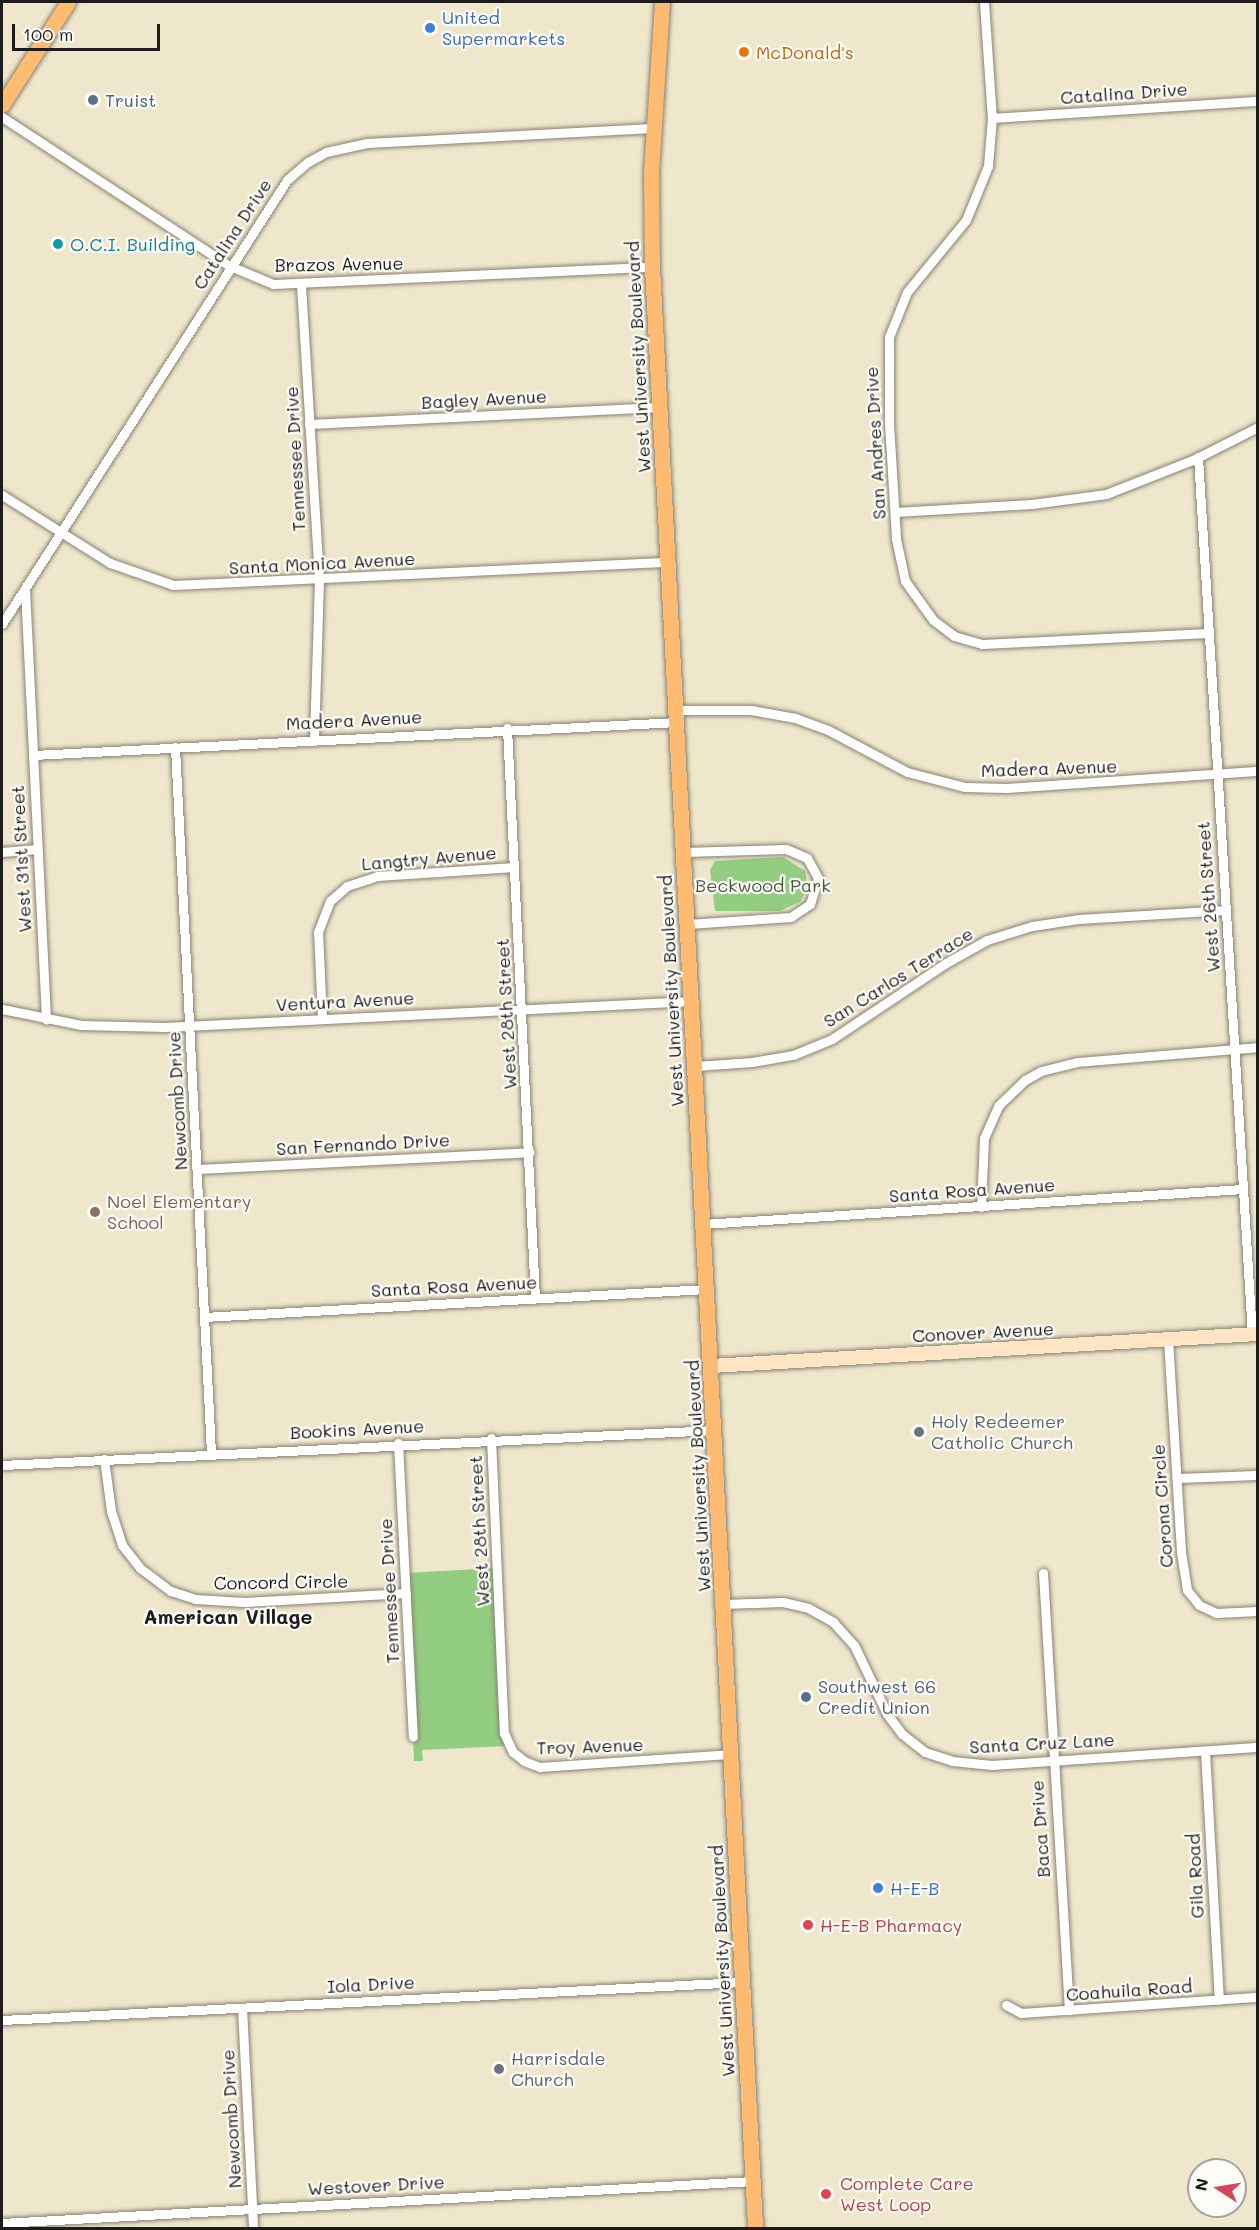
<!DOCTYPE html>
<style>
body{margin:0}
#map{position:relative;width:1259px;height:2230px;overflow:hidden;background:#efe7cc;font-family:Mali,sans-serif}
div>[style]{position:absolute}
.green>*{inset:0;background:#93cd81}
.roads{filter:drop-shadow(0 0 2px #868274) drop-shadow(0 0 2px #868274)}
.street>*{height:9px;margin:-4.5px;padding:0 4.5px;transform-origin:4.5px;border-radius:4.5px;background:#fff}
.secondary>*{height:14px;margin:-7px;padding:0 7px;transform-origin:7px;border-radius:7px;background:#ffe4c6}
.primary>*{height:15px;margin:-7.5px;padding:0 7.5px;transform-origin:7.5px;border-radius:7.5px;background:#ffbb71}
.dots>*{width:16px;height:16px;translate:-50% -50%;box-sizing:border-box;border:3px solid #fdfcf7;border-radius:50%}
span{translate:-50% -50%;white-space:nowrap;text-align:center;line-height:1.15;-webkit-text-stroke:4.5px #fdfcf7;paint-order:stroke}
.shop-label{font-size:18px;color:#366cbe}
.left{translate:0 -50%;text-align:left}
.food-label{font-size:18px;color:#c56008}
.street-label{font-size:18px;color:#1c1c1c}
.service-label{font-size:18px;color:#4e5e75}
.culture-label{font-size:18px;color:#0d838f}
.park-label{font-size:18px;color:#465a3f}
.education-label{font-size:18px;color:#785e54}
.worship-label{font-size:18px;color:#5b616d}
.health-label{font-size:18px;color:#be3a42}
.neighbourhood-label{font-size:20px;color:#1c1c1c;font-weight:700}
.frame{position:absolute;inset:0;border:3px solid #1c1c1c;pointer-events:none}
.north{position:absolute;left:1187px;top:2158px;width:60px;height:60px;box-sizing:border-box;background:#fdfcf7;border:2px solid #a3a29f;border-radius:50%;rotate:282deg;font-size:16px;font-weight:700;line-height:24px;text-align:center;color:#1c1c1c}
.north::after{content:'';display:block;margin:auto;width:21px;height:27px;background:#d1495b;clip-path:polygon(50% 0,100% 100%,50% 72%,0 100%)}
.scale{position:absolute;left:12px;top:24px;width:148px;height:27px;box-sizing:border-box;border:3px solid #1c1c1c;border-top:0;padding-left:8px;font-size:18px;line-height:21px;white-space:nowrap;color:#1c1c1c;-webkit-text-stroke:4px #fdfcf7;paint-order:stroke}
</style>
<div id="map">
<div class="green">
<div style="clip-path:polygon(783px 857px,805px 871px,808px 888px,800px 902px,779px 911px,715px 911px,710px 870px,715px 861px)"></div>
<div style="clip-path:polygon(497px 1568px,507px 1746px,422px 1750px,423px 1761px,414px 1761px,405px 1573px)"></div>
</div>
<div class="roads">
<div class="street">
<div style="left:984px;top:2px;width:116px;rotate:86.1deg"></div>
<div style="left:992px;top:118px;width:48px;rotate:94.8deg"></div>
<div style="left:988px;top:166px;width:58px;rotate:112.2deg"></div>
<div style="left:966px;top:220px;width:93px;rotate:129.3deg"></div>
<div style="left:907px;top:292px;width:48px;rotate:111.8deg"></div>
<div style="left:889px;top:337px;width:86px;rotate:90deg"></div>
<div style="left:889px;top:423px;width:116px;rotate:86.5deg"></div>
<div style="left:896px;top:539px;width:43px;rotate:77.9deg"></div>
<div style="left:905px;top:581px;width:48px;rotate:54.3deg"></div>
<div style="left:933px;top:620px;width:26px;rotate:37deg"></div>
<div style="left:954px;top:636px;width:29px;rotate:16deg"></div>
<div style="left:982px;top:644px;width:227px;rotate:-2.8deg"></div>
<div style="left:2px;top:117px;width:272px;rotate:33.2deg"></div>
<div style="left:230px;top:266px;width:47px;rotate:22.7deg"></div>
<div style="left:273px;top:284px;width:379px;rotate:-2.6deg"></div>
<div style="left:992px;top:118px;width:267px;rotate:-3.7deg"></div>
<div style="left:301px;top:285px;width:296px;rotate:86.5deg"></div>
<div style="left:319px;top:580px;width:159px;rotate:91.8deg"></div>
<div style="left:309px;top:424px;width:351px;rotate:-2.8deg"></div>
<div style="left:1198px;top:457px;width:880px;rotate:86.48deg"></div>
<div style="left:2px;top:495px;width:128px;rotate:32.2deg"></div>
<div style="left:110px;top:563px;width:67px;rotate:19.2deg"></div>
<div style="left:173px;top:585px;width:496px;rotate:-2.7deg"></div>
<div style="left:895px;top:512px;width:137px;rotate:-3.3deg"></div>
<div style="left:1032px;top:504px;width:75px;rotate:-7.7deg"></div>
<div style="left:1106px;top:494px;width:96px;rotate:-21.5deg"></div>
<div style="left:1195px;top:459px;width:71px;rotate:-26.9deg"></div>
<div style="left:25px;top:589px;width:431px;rotate:87.2deg"></div>
<div style="left:2px;top:624px;width:528px;rotate:-57.3deg"></div>
<div style="left:287px;top:180px;width:28px;rotate:-41deg"></div>
<div style="left:308px;top:162px;width:21px;rotate:-29deg"></div>
<div style="left:326px;top:152px;width:42px;rotate:-12.4deg"></div>
<div style="left:367px;top:143px;width:286px;rotate:-3deg"></div>
<div style="left:677px;top:710px;width:74px"></div>
<div style="left:751px;top:710px;width:45px;rotate:10.3deg"></div>
<div style="left:795px;top:718px;width:35px;rotate:20deg"></div>
<div style="left:828px;top:730px;width:89px;rotate:28deg"></div>
<div style="left:907px;top:772px;width:59px;rotate:14.7deg"></div>
<div style="left:964px;top:787px;width:43px;rotate:1.3deg"></div>
<div style="left:1007px;top:788px;width:252px;rotate:-3.9deg"></div>
<div style="left:507px;top:728px;width:571px;rotate:87.19deg"></div>
<div style="left:175px;top:747px;width:707px;rotate:87.08deg"></div>
<div style="left:33px;top:755px;width:645px;rotate:-2.93deg"></div>
<div style="left:2px;top:852px;width:35px;rotate:-5deg"></div>
<div style="left:683px;top:852px;width:103px;rotate:-1.7deg"></div>
<div style="left:786px;top:849px;width:23px;rotate:23deg"></div>
<div style="left:807px;top:858px;width:23px;rotate:61deg"></div>
<div style="left:818px;top:878px;width:27px;rotate:107deg"></div>
<div style="left:810px;top:904px;width:23px;rotate:146deg"></div>
<div style="left:791px;top:917px;width:103px;rotate:176.1deg"></div>
<div style="left:2px;top:1009px;width:81px;rotate:11.4deg"></div>
<div style="left:81px;top:1025px;width:84px;rotate:1.4deg"></div>
<div style="left:165px;top:1027px;width:528px;rotate:-2.82deg"></div>
<div style="left:322px;top:1019px;width:87px;rotate:-92.6deg"></div>
<div style="left:318px;top:932px;width:33px;rotate:-69deg"></div>
<div style="left:330px;top:901px;width:23px;rotate:-41deg"></div>
<div style="left:347px;top:886px;width:33px;rotate:-18deg"></div>
<div style="left:378px;top:876px;width:136px;rotate:-3.8deg"></div>
<div style="left:696px;top:1066px;width:56px;rotate:-4.1deg"></div>
<div style="left:752px;top:1062px;width:42px;rotate:-9.7deg"></div>
<div style="left:793px;top:1055px;width:42px;rotate:-22.3deg"></div>
<div style="left:832px;top:1039px;width:137px;rotate:-33.7deg"></div>
<div style="left:946px;top:963px;width:47px;rotate:-29.3deg"></div>
<div style="left:987px;top:940px;width:47px;rotate:-17.3deg"></div>
<div style="left:1032px;top:926px;width:48px;rotate:-8.5deg"></div>
<div style="left:1079px;top:919px;width:147px;rotate:-3.5deg"></div>
<div style="left:197px;top:1169px;width:333px;rotate:-2.9deg"></div>
<div style="left:981px;top:1207px;width:69px;rotate:-87.5deg"></div>
<div style="left:984px;top:1138px;width:36px;rotate:-66deg"></div>
<div style="left:999px;top:1105px;width:36px;rotate:-44deg"></div>
<div style="left:1025px;top:1080px;width:18px;rotate:-29deg"></div>
<div style="left:1041px;top:1071px;width:37px;rotate:-14deg"></div>
<div style="left:1077px;top:1062px;width:182px;rotate:-4.7deg"></div>
<div style="left:703px;top:1224px;width:541px;rotate:-3.71deg"></div>
<div style="left:204px;top:1317px;width:504px;rotate:-3.19deg"></div>
<div style="left:1168px;top:1339px;width:213px;rotate:86.5deg"></div>
<div style="left:1181px;top:1552px;width:38px;rotate:81deg"></div>
<div style="left:1187px;top:1590px;width:19px;rotate:51deg"></div>
<div style="left:1199px;top:1605px;width:19px;rotate:25deg"></div>
<div style="left:1216px;top:1613px;width:42px;rotate:-2.7deg"></div>
<div style="left:491px;top:1438px;width:295px;rotate:87.5deg"></div>
<div style="left:504px;top:1733px;width:21px;rotate:65deg"></div>
<div style="left:513px;top:1752px;width:14px;rotate:39deg"></div>
<div style="left:524px;top:1761px;width:17px;rotate:21deg"></div>
<div style="left:540px;top:1767px;width:192px;rotate:-3.9deg"></div>
<div style="left:398px;top:1443px;width:294px;rotate:87.1deg"></div>
<div style="left:104px;top:1459px;width:52px;rotate:82.3deg"></div>
<div style="left:111px;top:1511px;width:36px;rotate:72deg"></div>
<div style="left:122px;top:1545px;width:29px;rotate:52deg"></div>
<div style="left:140px;top:1568px;width:39px;rotate:37deg"></div>
<div style="left:171px;top:1591px;width:25px;rotate:18deg"></div>
<div style="left:195px;top:1599px;width:50px;rotate:3.4deg"></div>
<div style="left:245px;top:1602px;width:161px;rotate:-3.2deg"></div>
<div style="left:2px;top:1465px;width:713px;rotate:-2.81deg"></div>
<div style="left:1177px;top:1478px;width:81px;rotate:-2.1deg"></div>
<div style="left:1043px;top:1573px;width:438px;rotate:86.6deg"></div>
<div style="left:724px;top:1604px;width:59px;rotate:-1.9deg"></div>
<div style="left:783px;top:1602px;width:26px;rotate:13deg"></div>
<div style="left:808px;top:1608px;width:29px;rotate:29deg"></div>
<div style="left:833px;top:1622px;width:31px;rotate:48deg"></div>
<div style="left:854px;top:1645px;width:76px;rotate:64.4deg"></div>
<div style="left:887px;top:1714px;width:25px;rotate:53deg"></div>
<div style="left:902px;top:1734px;width:29px;rotate:38deg"></div>
<div style="left:925px;top:1752px;width:28px;rotate:18deg"></div>
<div style="left:952px;top:1761px;width:40px;rotate:5.7deg"></div>
<div style="left:992px;top:1765px;width:267px;rotate:-3.9deg"></div>
<div style="left:1205px;top:1751px;width:249px;rotate:86.8deg"></div>
<div style="left:1006px;top:2005px;width:17px;rotate:28deg"></div>
<div style="left:1021px;top:2013px;width:238px;rotate:-3.9deg"></div>
<div style="left:242px;top:2008px;width:220px;rotate:87.1deg"></div>
<div style="left:2px;top:2020px;width:741px;rotate:-2.94deg"></div>
<div style="left:2px;top:2223px;width:752px;rotate:-3.2deg"></div>
</div>
<div class="secondary">
<div style="left:711px;top:1366px;width:548px;rotate:-3.35deg"></div>
</div>
<div class="primary">
<div style="left:662px;top:2px;width:171px;rotate:93.7deg"></div>
<div style="left:651px;top:173px;width:94px;rotate:89.4deg"></div>
<div style="left:652px;top:267px;width:1964px;rotate:86.99deg"></div>
<div style="left:2px;top:105px;width:122px;rotate:-57.3deg"></div>
</div>
</div>
<div class="dots">
<div style="left:430px;top:28px;background:#3f7fe0"></div>
<div style="left:744px;top:52px;background:#e8710a"></div>
<div style="left:93px;top:100px;background:#5c6f8a"></div>
<div style="left:58px;top:244px;background:#0f9aa8"></div>
<div style="left:95px;top:1212px;background:#8d6e63"></div>
<div style="left:919px;top:1432px;background:#6b7280"></div>
<div style="left:806px;top:1697px;background:#5c6f8a"></div>
<div style="left:878px;top:1888px;background:#3f7fe0"></div>
<div style="left:808px;top:1925px;background:#e0444e"></div>
<div style="left:499px;top:2069px;background:#6b7280"></div>
<div style="left:826px;top:2194px;background:#e0444e"></div>
</div>
<div class="shop-label">
<span class="left" style="left:442px;top:28px">United<br>Supermarkets</span>
<span class="left" style="left:890px;top:1888px">H-E-B</span>
</div>
<div class="food-label">
<span class="left" style="left:756px;top:52px">McDonald's</span>
</div>
<div class="street-label">
<span style="left:1124px;top:93px;rotate:-4deg">Catalina Drive</span>
<span style="left:232px;top:234px;rotate:-57deg">Catalina Drive</span>
<span style="left:339px;top:264px;rotate:-1deg">Brazos Avenue</span>
<span style="left:638px;top:357px;rotate:-93deg">West University Boulevard</span>
<span style="left:484px;top:399px;rotate:-3deg">Bagley Avenue</span>
<span style="left:875px;top:443px;rotate:-93deg">San Andres Drive</span>
<span style="left:295px;top:459px;rotate:-93deg">Tennessee Drive</span>
<span style="left:322px;top:563px;rotate:-3deg">Santa Monica Avenue</span>
<span style="left:354px;top:720px;rotate:-3deg">Madera Avenue</span>
<span style="left:1049px;top:768px;rotate:-2deg">Madera Avenue</span>
<span style="left:429px;top:858px;rotate:-5deg">Langtry Avenue</span>
<span style="left:21px;top:859px;rotate:-93deg">West 31st Street</span>
<span style="left:1208px;top:897px;rotate:-94deg">West 26th Street</span>
<span style="left:898px;top:977px;rotate:-32deg">San Carlos Terrace</span>
<span style="left:671px;top:991px;rotate:-93deg">West University Boulevard</span>
<span style="left:345px;top:1001px;rotate:-3deg">Ventura Avenue</span>
<span style="left:506px;top:1014px;rotate:-93deg">West 28th Street</span>
<span style="left:177px;top:1101px;rotate:-93deg">Newcomb Drive</span>
<span style="left:363px;top:1144px;rotate:-3deg">San Fernando Drive</span>
<span style="left:972px;top:1190px;rotate:-4deg">Santa Rosa Avenue</span>
<span style="left:454px;top:1286px;rotate:-3deg">Santa Rosa Avenue</span>
<span style="left:983px;top:1332px;rotate:-3deg">Conover Avenue</span>
<span style="left:357px;top:1429px;rotate:-3deg">Bookins Avenue</span>
<span style="left:698px;top:1476px;rotate:-93deg">West University Boulevard</span>
<span style="left:1162px;top:1506px;rotate:-94deg">Corona Circle</span>
<span style="left:479px;top:1531px;rotate:-93deg">West 28th Street</span>
<span style="left:281px;top:1582px;rotate:-1deg">Concord Circle</span>
<span style="left:389px;top:1591px;rotate:-93deg">Tennessee Drive</span>
<span style="left:1042px;top:1743px;rotate:-3deg">Santa Cruz Lane</span>
<span style="left:590px;top:1746px;rotate:-2deg">Troy Avenue</span>
<span style="left:1040px;top:1829px;rotate:-94deg">Baca Drive</span>
<span style="left:1195px;top:1876px;rotate:-93deg">Gila Road</span>
<span style="left:722px;top:1961px;rotate:-93deg">West University Boulevard</span>
<span style="left:371px;top:1984px;rotate:-3deg">Iola Drive</span>
<span style="left:1129px;top:1990px;rotate:-4deg">Coahuila Road</span>
<span style="left:231px;top:2119px;rotate:-93deg">Newcomb Drive</span>
<span style="left:376px;top:2185px;rotate:-3deg">Westover Drive</span>
</div>
<div class="service-label">
<span class="left" style="left:105px;top:100px">Truist</span>
<span class="left" style="left:818px;top:1697px">Southwest 66<br>Credit Union</span>
</div>
<div class="culture-label">
<span class="left" style="left:70px;top:244px">O.C.I. Building</span>
</div>
<div class="park-label">
<span style="left:763px;top:885px">Beckwood Park</span>
</div>
<div class="education-label">
<span class="left" style="left:107px;top:1212px">Noel Elementary<br>School</span>
</div>
<div class="worship-label">
<span class="left" style="left:931px;top:1432px">Holy Redeemer<br>Catholic Church</span>
<span class="left" style="left:511px;top:2069px">Harrisdale<br>Church</span>
</div>
<div class="health-label">
<span class="left" style="left:820px;top:1925px">H-E-B Pharmacy</span>
<span class="left" style="left:840px;top:2194px">Complete Care<br>West Loop</span>
</div>
<div class="neighbourhood-label">
<span style="left:228px;top:1616px">American Village</span>
</div>
<div class="frame"></div>
<div class="north">N</div>
<div class="scale">100 m</div>
</div>
